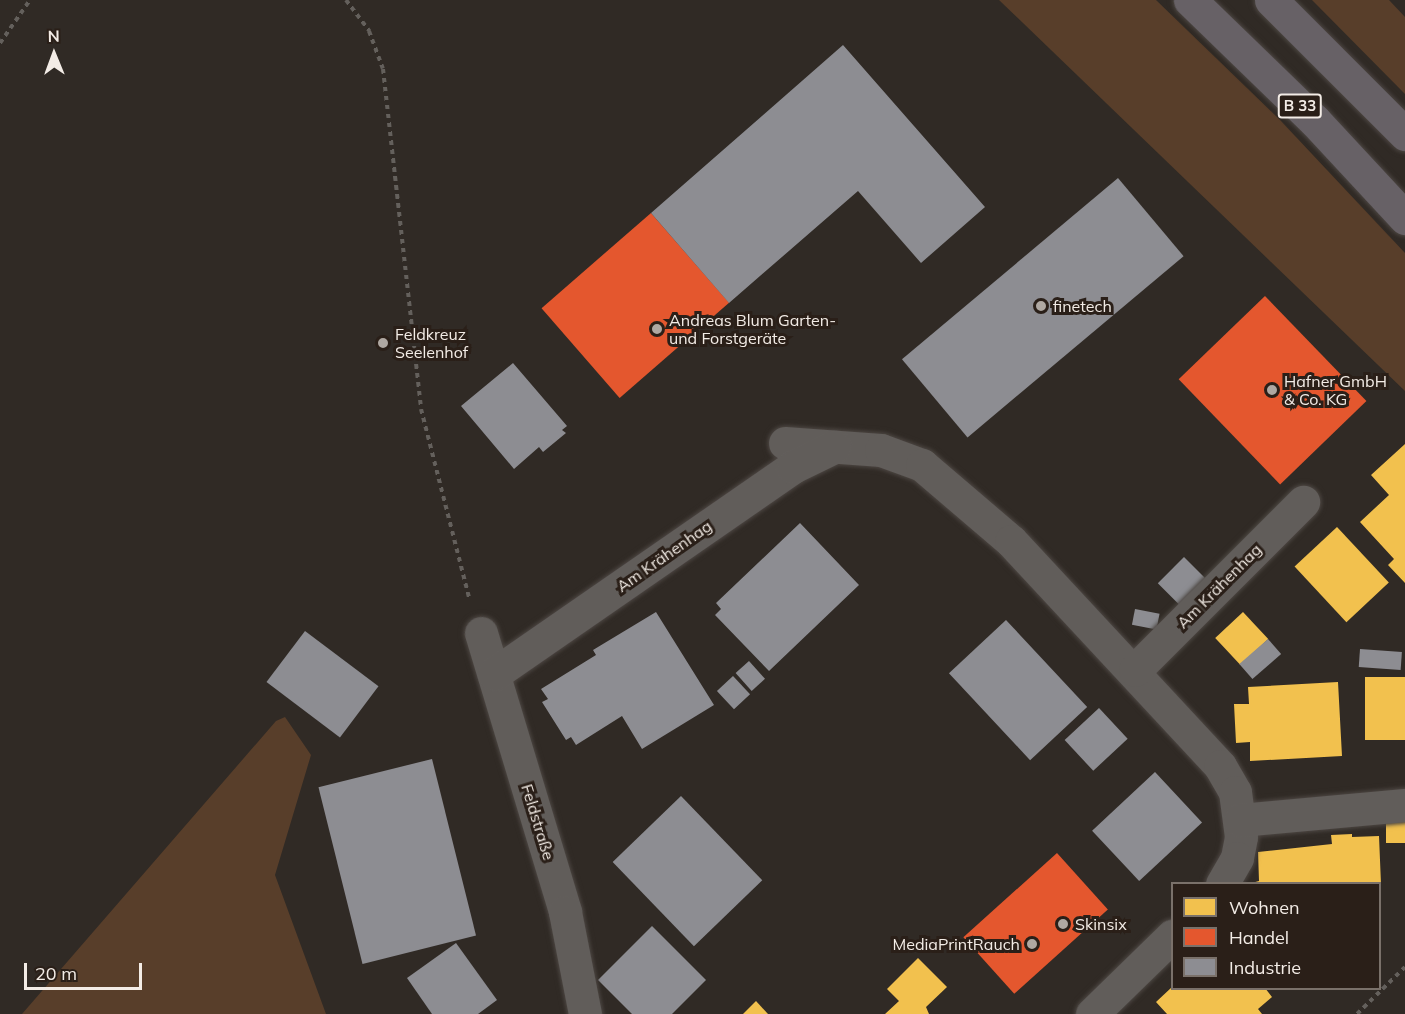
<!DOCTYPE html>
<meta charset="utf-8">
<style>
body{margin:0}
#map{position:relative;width:1405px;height:1014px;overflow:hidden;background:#302a25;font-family:Mulish,sans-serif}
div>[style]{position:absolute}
.green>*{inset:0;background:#583e2a}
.homes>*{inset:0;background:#f2c14e;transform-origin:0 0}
.shops>*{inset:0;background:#e4572e;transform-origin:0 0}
.industry>*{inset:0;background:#8d8d92;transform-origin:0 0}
.path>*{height:4px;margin-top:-2px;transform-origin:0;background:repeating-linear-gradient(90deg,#64605c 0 4.5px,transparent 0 9px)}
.roads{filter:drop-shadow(0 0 2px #4c4642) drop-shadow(0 0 2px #4c4642)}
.street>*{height:33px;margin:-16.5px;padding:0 16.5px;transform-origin:16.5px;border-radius:16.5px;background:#615d5a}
.highway>*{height:33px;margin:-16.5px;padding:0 16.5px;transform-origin:16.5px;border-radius:16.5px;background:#676166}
.dots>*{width:16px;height:16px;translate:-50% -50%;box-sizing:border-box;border:3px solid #2a1f18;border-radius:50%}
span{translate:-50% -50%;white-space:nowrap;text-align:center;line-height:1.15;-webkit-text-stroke:6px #2a1f18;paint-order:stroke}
.shield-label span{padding:2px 4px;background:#2a1f18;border:2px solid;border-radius:4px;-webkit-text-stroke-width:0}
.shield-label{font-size:15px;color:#f3ece6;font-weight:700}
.poi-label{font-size:16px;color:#f3ece6}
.left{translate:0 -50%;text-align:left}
.right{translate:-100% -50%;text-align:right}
.street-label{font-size:16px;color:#f3ece6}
.legend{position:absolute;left:1171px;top:882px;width:210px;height:108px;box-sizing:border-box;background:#2a1f18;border:2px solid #7a716a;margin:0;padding:8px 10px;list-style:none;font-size:18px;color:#f3ece6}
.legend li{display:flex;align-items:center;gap:12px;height:30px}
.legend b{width:30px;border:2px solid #7a716a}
.north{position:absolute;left:24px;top:24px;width:60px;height:60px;-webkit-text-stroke:4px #2a1f18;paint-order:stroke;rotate:359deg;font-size:16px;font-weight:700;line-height:24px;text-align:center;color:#f3ece6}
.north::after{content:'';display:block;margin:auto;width:21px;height:27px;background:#f3ece6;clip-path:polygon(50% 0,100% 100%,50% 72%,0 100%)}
.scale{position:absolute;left:24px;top:963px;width:118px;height:27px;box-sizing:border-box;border:3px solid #f3ece6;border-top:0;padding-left:8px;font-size:18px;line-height:21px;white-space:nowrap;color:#f3ece6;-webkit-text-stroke:4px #2a1f18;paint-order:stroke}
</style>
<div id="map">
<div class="green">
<div style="clip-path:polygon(999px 0,1156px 0,1281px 121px,1405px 253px,1405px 391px)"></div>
<div style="clip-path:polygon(1312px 0,1389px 0,1405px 17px,1405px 94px)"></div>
<div style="clip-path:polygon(285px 717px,311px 755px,275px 875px,326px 1014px,22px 1014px,276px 721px)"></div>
</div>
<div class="homes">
<div style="clip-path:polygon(1405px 444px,1405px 583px,1388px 565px,1394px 559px,1360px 522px,1389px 495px,1371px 475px)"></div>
<div style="left:1337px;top:527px;width:76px;height:58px;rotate:47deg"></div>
<div style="left:1243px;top:612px;width:37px;height:38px;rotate:47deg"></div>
<div style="left:1405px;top:677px;width:63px;height:40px;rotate:90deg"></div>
<div style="clip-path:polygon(1338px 682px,1342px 756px,1250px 761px,1250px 742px,1236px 743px,1234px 704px,1249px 704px,1248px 687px)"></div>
<div style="left:1405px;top:818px;width:25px;height:19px;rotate:90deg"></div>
<div style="clip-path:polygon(1352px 834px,1352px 837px,1379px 836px,1381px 884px,1248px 884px,1259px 881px,1258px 852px,1332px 844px,1331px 835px)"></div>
<div style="clip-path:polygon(918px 958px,947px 987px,926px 1007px,929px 1014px,885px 1014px,899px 1001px,887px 989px)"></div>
<div style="clip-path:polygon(1172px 987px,1265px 988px,1272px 997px,1258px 1009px,1262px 1014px,1167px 1014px,1156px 1002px)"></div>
<div style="clip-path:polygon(756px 1001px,768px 1014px,743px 1014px)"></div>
</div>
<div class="shops">
<div style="left:651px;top:213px;width:119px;height:145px;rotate:49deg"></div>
<div style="left:1265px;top:296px;width:146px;height:120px;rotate:46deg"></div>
<div style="left:1057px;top:853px;width:76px;height:126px;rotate:48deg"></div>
</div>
<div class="industry">
<div style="clip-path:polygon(843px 45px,985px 207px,921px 263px,858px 191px,729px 303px,651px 213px)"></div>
<div style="left:1118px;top:178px;width:102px;height:282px;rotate:50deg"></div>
<div style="clip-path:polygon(513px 363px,567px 426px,562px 430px,566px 433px,543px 452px,539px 447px,514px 469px,461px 406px)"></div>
<div style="clip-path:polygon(800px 523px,859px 585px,769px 671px,715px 615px,721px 609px,716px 603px)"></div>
<div style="left:1184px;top:557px;width:35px;height:37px;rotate:45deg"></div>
<div style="left:1135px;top:609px;width:25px;height:16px;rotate:11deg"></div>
<div style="clip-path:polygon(656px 612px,714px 705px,642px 749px,622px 716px,576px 745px,571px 737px,566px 740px,542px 702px,548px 699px,541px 689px,596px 655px,593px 650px)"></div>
<div style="left:1006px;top:620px;width:119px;height:78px;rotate:47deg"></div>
<div style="left:305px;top:631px;width:92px;height:64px;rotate:37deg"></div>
<div style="left:1268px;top:639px;width:20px;height:38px;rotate:49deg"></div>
<div style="left:1360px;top:649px;width:42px;height:18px;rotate:4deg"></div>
<div style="left:749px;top:661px;width:24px;height:18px;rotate:48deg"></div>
<div style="left:733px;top:676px;width:25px;height:22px;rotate:47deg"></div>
<div style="left:1099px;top:708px;width:42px;height:47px;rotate:47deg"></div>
<div style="left:432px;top:759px;width:182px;height:117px;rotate:76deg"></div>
<div style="left:1155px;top:772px;width:69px;height:86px;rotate:47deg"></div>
<div style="left:681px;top:796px;width:117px;height:95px;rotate:46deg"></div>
<div style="clip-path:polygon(652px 926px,706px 980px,672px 1014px,632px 1014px,598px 980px)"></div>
<div style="clip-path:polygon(456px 943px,497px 1000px,478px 1014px,432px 1014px,407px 978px)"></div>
</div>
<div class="path">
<div style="left:346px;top:0;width:39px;rotate:53deg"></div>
<div style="left:369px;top:31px;width:40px;rotate:69.8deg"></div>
<div style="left:383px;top:69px;width:342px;rotate:83.6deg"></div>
<div style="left:421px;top:409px;width:195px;rotate:75.7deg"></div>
<div style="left:0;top:43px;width:52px;rotate:-55.1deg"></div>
<div style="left:1357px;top:1014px;width:67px;rotate:-44.4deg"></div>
</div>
<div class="roads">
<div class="street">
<div style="left:785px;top:443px;width:96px;rotate:4.2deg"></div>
<div style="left:881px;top:450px;width:44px;rotate:20.1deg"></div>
<div style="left:922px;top:465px;width:117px;rotate:40.5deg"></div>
<div style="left:1011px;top:541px;width:307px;rotate:47.1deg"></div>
<div style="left:1220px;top:766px;width:30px;rotate:60deg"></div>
<div style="left:1235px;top:792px;width:45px;rotate:82.4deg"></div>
<div style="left:1241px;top:837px;width:21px;rotate:101deg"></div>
<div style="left:1237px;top:858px;width:30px;rotate:120deg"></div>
<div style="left:481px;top:633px;width:291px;rotate:73.2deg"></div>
<div style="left:565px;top:912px;width:104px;rotate:78.9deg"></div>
<div style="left:1135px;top:670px;width:238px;rotate:-45deg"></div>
<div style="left:494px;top:674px;width:364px;rotate:-34.7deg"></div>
<div style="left:793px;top:467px;width:46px;rotate:-26deg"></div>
<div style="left:1240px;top:820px;width:166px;rotate:-5.2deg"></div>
<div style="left:1092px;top:1014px;width:112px;rotate:-44.3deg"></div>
</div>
<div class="highway">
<div style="left:1190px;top:0;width:173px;rotate:44.1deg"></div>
<div style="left:1314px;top:120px;width:134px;rotate:47.1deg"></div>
<div style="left:1271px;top:0;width:190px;rotate:45deg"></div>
</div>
</div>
<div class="dots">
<div style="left:1041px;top:306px;background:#afa8a2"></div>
<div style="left:657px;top:329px;background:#afa8a2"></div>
<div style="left:383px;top:343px;background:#afa8a2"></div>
<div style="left:1272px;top:390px;background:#afa8a2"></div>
<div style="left:1063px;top:924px;background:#afa8a2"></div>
<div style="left:1032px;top:944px;background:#afa8a2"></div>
</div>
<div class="shield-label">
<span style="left:1300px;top:106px">B 33</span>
</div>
<div class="poi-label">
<span class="left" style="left:1053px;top:306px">finetech</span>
<span class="left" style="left:669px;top:329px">Andreas Blum Garten-<br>und Forstgeräte</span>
<span class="left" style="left:395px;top:343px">Feldkreuz<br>Seelenhof</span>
<span class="left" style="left:1284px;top:390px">Hafner GmbH<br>&amp; Co. KG</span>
<span class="left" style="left:1075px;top:924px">Skinsix</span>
<span class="right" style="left:1020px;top:944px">MediaPrintRauch</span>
</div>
<div class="street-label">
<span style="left:664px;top:556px;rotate:-35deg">Am Krähenhag</span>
<span style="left:1219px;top:586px;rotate:-45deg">Am Krähenhag</span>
<span style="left:538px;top:822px;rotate:73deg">Feldstraße</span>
</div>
<ul class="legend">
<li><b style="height:16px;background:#f2c14e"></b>Wohnen</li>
<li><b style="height:16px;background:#e4572e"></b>Handel</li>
<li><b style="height:16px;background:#8d8d92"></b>Industrie</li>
</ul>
<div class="north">N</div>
<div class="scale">20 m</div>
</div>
